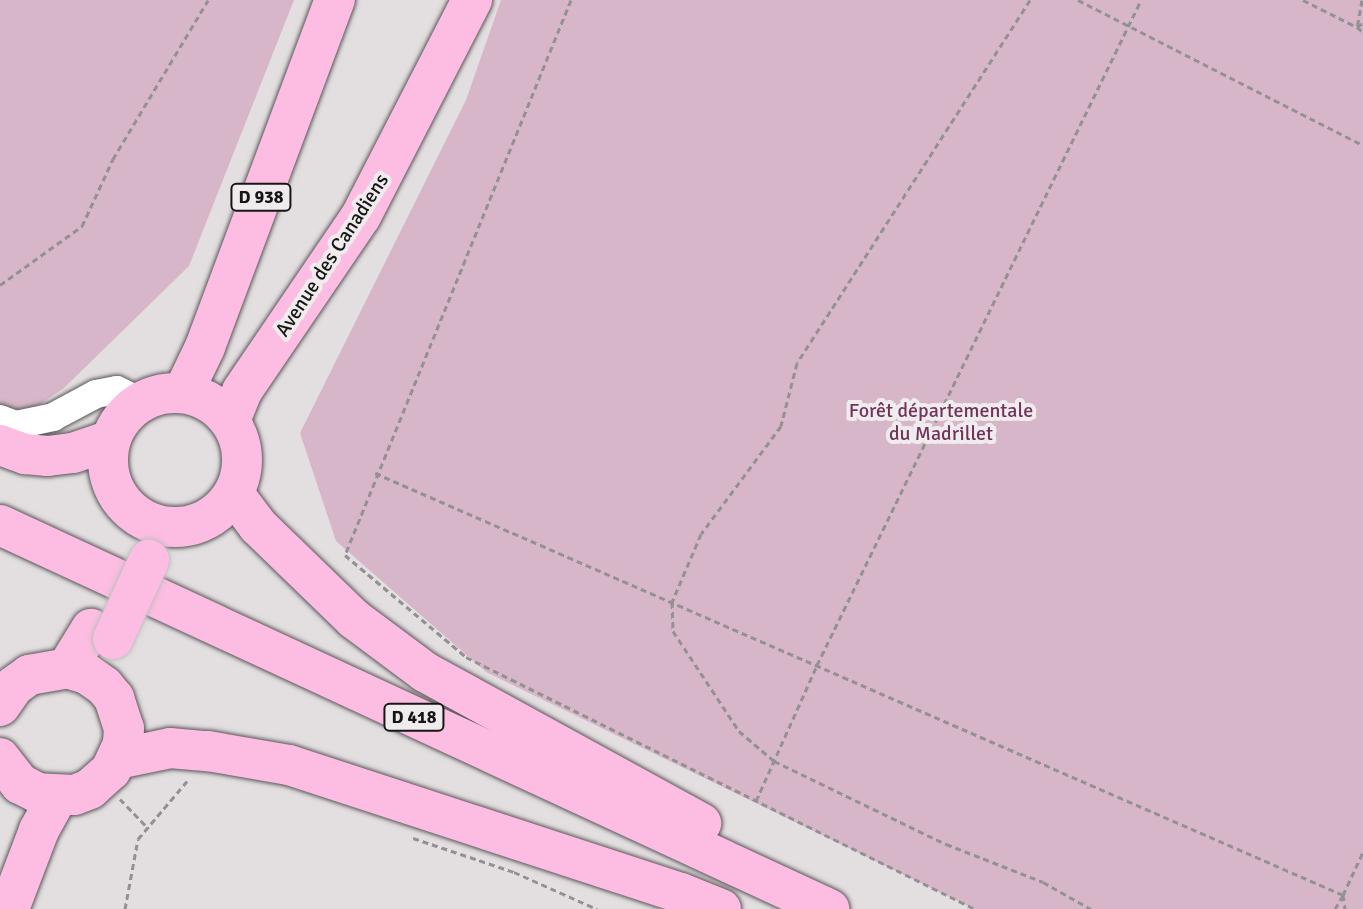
<!DOCTYPE html>
<meta charset="utf-8">
<style>
body{margin:0}
#map{position:relative;width:1363px;height:909px;overflow:hidden;background:#e3dfe1;font-family:Signika,sans-serif}
div>[style]{position:absolute}
.green>*{inset:0;background:#d6b6c8}
.path>*{height:3px;margin-top:-1.5px;transform-origin:0;background:repeating-linear-gradient(90deg,#939192 0 6px,transparent 0 10px)}
.roads{filter:drop-shadow(0 0 2px #5a5759) drop-shadow(0 0 2px #5a5759)}
.minor>*{height:28px;margin:-14px;padding:0 14px;transform-origin:14px;border-radius:14px;background:#fff}
.highway>*{height:40px;margin:-20px;padding:0 20px;transform-origin:20px;border-radius:20px;background:#fdbce2}
.highway>.ring{margin:-20px;padding:0;box-sizing:content-box;background:none;border:40px solid #fdbce2;border-radius:50%}
.bridges{filter:drop-shadow(0 0 2px #bebebe) drop-shadow(0 0 2px #bebebe)}
.highway-bridge>*{height:40px;margin:-20px;padding:0 20px;transform-origin:20px;border-radius:20px;background:#fdbce2}
span{translate:-50% -50%;white-space:nowrap;text-align:center;line-height:1.15;-webkit-text-stroke:8px #f0ecee;paint-order:stroke}
.shield-label span{padding:2px 6px;background:#f0ecee;border:2px solid;border-radius:6px;-webkit-text-stroke-width:0}
.shield-label{font-size:18px;color:#171617;font-weight:700}
.street-label{font-size:20px;color:#171617}
.park-label{font-size:20px;color:#72345c}
</style>
<div id="map">
<div class="green">
<div style="clip-path:polygon(0 0,294px 0,189px 266px,64px 388px,30px 411px,8px 412px,0 408px)"></div>
<div style="clip-path:polygon(501px 0,1363px 0,1363px 909px,974px 909px,486px 672px,336px 541px,300px 433px,466px 100px)"></div>
</div>
<div class="path">
<div style="left:571px;top:0;width:599px;rotate:112.16deg"></div>
<div style="left:345px;top:555px;width:158px;rotate:40.1deg"></div>
<div style="left:466px;top:657px;width:568px;rotate:26.34deg"></div>
<div style="left:1030px;top:0;width:431px;rotate:122.7deg"></div>
<div style="left:797px;top:363px;width:65px;rotate:104.3deg"></div>
<div style="left:781px;top:426px;width:134px;rotate:126.5deg"></div>
<div style="left:701px;top:534px;width:74px;rotate:113.1deg"></div>
<div style="left:672px;top:602px;width:29px;rotate:88deg"></div>
<div style="left:673px;top:631px;width:120px;rotate:56.6deg"></div>
<div style="left:739px;top:731px;width:46px;rotate:40.6deg"></div>
<div style="left:774px;top:761px;width:191px;rotate:25.8deg"></div>
<div style="left:946px;top:844px;width:104px;rotate:21.4deg"></div>
<div style="left:1043px;top:882px;width:55px;rotate:29.4deg"></div>
<div style="left:1078px;top:0;width:320px;rotate:27deg"></div>
<div style="left:1303px;top:0;width:60px;rotate:26.6deg"></div>
<div style="left:1357px;top:27px;width:7px;rotate:-34deg"></div>
<div style="left:1362px;top:0;width:27px;rotate:100deg"></div>
<div style="left:1357px;top:27px;width:8px;rotate:40deg"></div>
<div style="left:0;top:285px;width:101px;rotate:-35.7deg"></div>
<div style="left:82px;top:226px;width:74px;rotate:-65.2deg"></div>
<div style="left:113px;top:159px;width:185px;rotate:-59.1deg"></div>
<div style="left:375px;top:473px;width:1056px;rotate:23.55deg"></div>
<div style="left:1343px;top:895px;width:47px;rotate:-65.1deg"></div>
<div style="left:120px;top:799px;width:40px;rotate:46deg"></div>
<div style="left:756px;top:801px;width:149px;rotate:-65.8deg"></div>
<div style="left:817px;top:665px;width:740px;rotate:-64.02deg"></div>
<div style="left:413px;top:838px;width:107px;rotate:18.6deg"></div>
<div style="left:514px;top:872px;width:91px;rotate:24deg"></div>
<div style="left:125px;top:909px;width:71px;rotate:-79.5deg"></div>
<div style="left:138px;top:839px;width:77px;rotate:-49.7deg"></div>
<div style="left:1335px;top:909px;width:16px;rotate:-60deg"></div>
<div style="left:1343px;top:895px;width:14px;rotate:82deg"></div>
</div>
<div class="roads">
<div class="minor">
<div style="left:0;top:419px;width:17px;rotate:21deg"></div>
<div style="left:16px;top:425px;width:38px;rotate:-12deg"></div>
<div style="left:53px;top:417px;width:49px;rotate:-28.1deg"></div>
<div style="left:96px;top:394px;width:21px;rotate:-11deg"></div>
<div style="left:117px;top:390px;width:25px;rotate:26deg"></div>
</div>
<div class="highway">
<div class="ring" style="left:108px;top:393px;width:94px;height:94px"></div>
<div style="left:183px;top:393px;width:51px;rotate:-64.4deg"></div>
<div style="left:205px;top:347px;width:371px;rotate:-69.5deg"></div>
<div style="left:230px;top:421px;width:32px;rotate:-68deg"></div>
<div style="left:242px;top:391px;width:212px;rotate:-55.8deg"></div>
<div style="left:361px;top:216px;width:243px;rotate:-62.8deg"></div>
<div style="left:0;top:445px;width:27px;rotate:20deg"></div>
<div style="left:25px;top:454px;width:23px;rotate:5deg"></div>
<div style="left:48px;top:456px;width:25px;rotate:-7deg"></div>
<div style="left:73px;top:453px;width:39px;rotate:-19deg"></div>
<div style="left:234px;top:494px;width:40px;rotate:53deg"></div>
<div style="left:258px;top:526px;width:134px;rotate:44.1deg"></div>
<div style="left:354px;top:619px;width:89px;rotate:36.7deg"></div>
<div style="left:425px;top:672px;width:315px;rotate:28.7deg"></div>
<div style="left:0;top:525px;width:914px;rotate:24.85deg"></div>
<div style="left:67px;top:668px;width:46px;rotate:-58.4deg"></div>
<div style="left:0;top:706px;width:24px;rotate:-55deg"></div>
<div style="left:14px;top:686px;width:19px;rotate:-36deg"></div>
<div style="left:29px;top:675px;width:39px;rotate:-10deg"></div>
<div style="left:67px;top:668px;width:21px;rotate:17deg"></div>
<div style="left:87px;top:674px;width:21px;rotate:35deg"></div>
<div style="left:104px;top:686px;width:16px;rotate:50deg"></div>
<div style="left:114px;top:698px;width:32px;rotate:72deg"></div>
<div style="left:124px;top:728px;width:16px;rotate:94deg"></div>
<div style="left:123px;top:744px;width:29px;rotate:115deg"></div>
<div style="left:111px;top:770px;width:28px;rotate:138deg"></div>
<div style="left:90px;top:789px;width:17px;rotate:159deg"></div>
<div style="left:74px;top:795px;width:36px;rotate:-177deg"></div>
<div style="left:38px;top:793px;width:20px;rotate:-153deg"></div>
<div style="left:20px;top:784px;width:33px;rotate:-128deg"></div>
<div style="left:118px;top:759px;width:53px;rotate:-11.9deg"></div>
<div style="left:170px;top:748px;width:38px;rotate:5deg"></div>
<div style="left:208px;top:751px;width:82px;rotate:9.8deg"></div>
<div style="left:289px;top:765px;width:412px;rotate:18.1deg"></div>
<div style="left:681px;top:893px;width:43px;rotate:21.8deg"></div>
<div style="left:9px;top:909px;width:85px;rotate:-69.2deg"></div>
<div style="left:39px;top:830px;width:38px;rotate:-61deg"></div>
</div>
</div>
<div class="bridges">
<div class="highway-bridge">
<div style="left:113px;top:639px;width:87px;rotate:-65.5deg"></div>
</div>
</div>
<div class="shield-label">
<span style="left:261px;top:197px">D 938</span>
<span style="left:414px;top:717px">D 418</span>
</div>
<div class="street-label">
<span style="left:332px;top:255px;rotate:-57deg">Avenue des Canadiens</span>
</div>
<div class="park-label">
<span style="left:941px;top:422px">Forêt départementale<br>du Madrillet</span>
</div>
</div>
